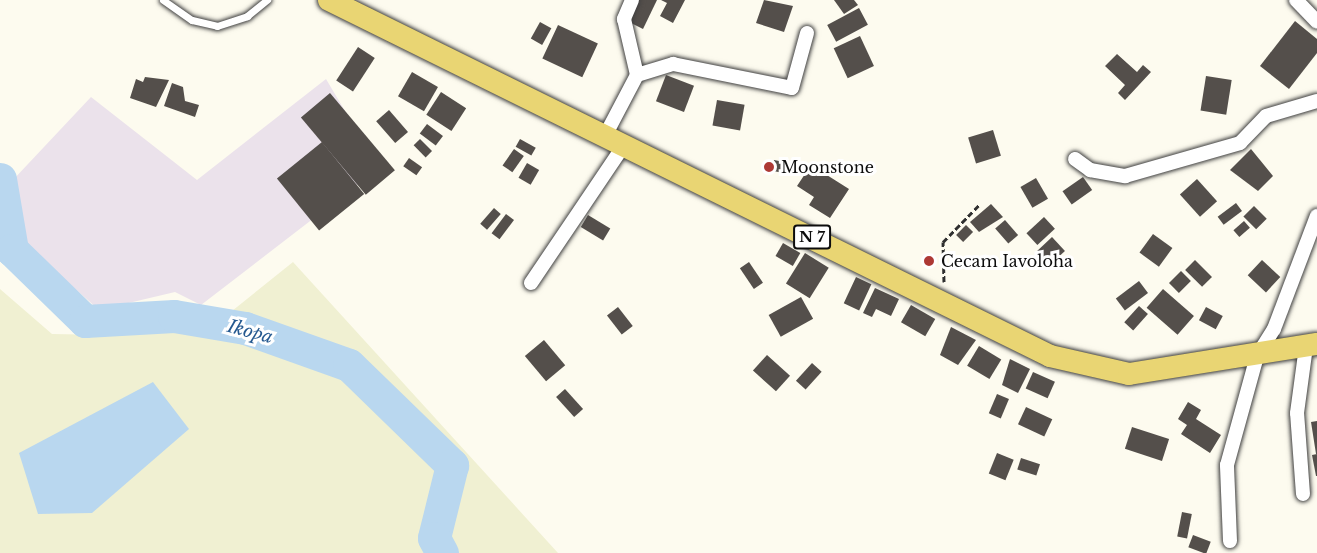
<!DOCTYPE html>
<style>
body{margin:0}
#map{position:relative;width:1317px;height:553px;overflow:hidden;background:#fdfbef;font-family:"Libre Baskerville",serif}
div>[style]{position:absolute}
.industrial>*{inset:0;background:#ebe2eb}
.farmland>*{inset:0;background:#f0f0d2}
.water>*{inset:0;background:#b9d7ef}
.river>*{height:33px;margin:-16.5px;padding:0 16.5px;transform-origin:16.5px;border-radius:16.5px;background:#b9d7ef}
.building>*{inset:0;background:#544f4b;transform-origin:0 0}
.path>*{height:3px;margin-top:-1.5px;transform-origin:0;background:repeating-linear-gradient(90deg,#2f2f2f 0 6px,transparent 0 9px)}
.roads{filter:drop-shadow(0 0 2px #404040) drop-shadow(0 0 2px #404040)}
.service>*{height:7px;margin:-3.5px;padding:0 3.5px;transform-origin:3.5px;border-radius:3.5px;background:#fff}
.minor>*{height:14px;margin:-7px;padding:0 7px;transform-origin:7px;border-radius:7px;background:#fff}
.primary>*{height:22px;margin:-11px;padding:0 11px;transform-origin:11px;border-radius:11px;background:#e9d573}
.dots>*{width:16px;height:16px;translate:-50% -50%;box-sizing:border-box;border:3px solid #fff;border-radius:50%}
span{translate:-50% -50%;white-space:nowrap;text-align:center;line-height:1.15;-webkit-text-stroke:6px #fff;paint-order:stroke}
.shield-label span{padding:2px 4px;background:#fff;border:2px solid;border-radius:4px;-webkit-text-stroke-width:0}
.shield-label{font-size:15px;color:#0d0d0d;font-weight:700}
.poi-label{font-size:16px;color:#0d0d0d}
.left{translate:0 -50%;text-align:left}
.water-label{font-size:18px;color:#255990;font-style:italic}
</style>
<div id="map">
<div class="industrial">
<div style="clip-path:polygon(326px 79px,379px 168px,201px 305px,175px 292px,99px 310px,27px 246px,12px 181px,91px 97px,197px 180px)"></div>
</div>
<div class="farmland">
<div style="clip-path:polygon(293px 262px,558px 553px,0 553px,0 289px,52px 334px,109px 335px,227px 315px)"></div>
</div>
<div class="water">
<div style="clip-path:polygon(153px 382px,189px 429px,92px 513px,38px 514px,19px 453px)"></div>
</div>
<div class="river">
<div style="left:0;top:179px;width:72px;rotate:80.4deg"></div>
<div style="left:12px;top:250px;width:102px;rotate:44.2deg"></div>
<div style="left:85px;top:321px;width:89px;rotate:-3.2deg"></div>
<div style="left:174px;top:316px;width:72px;rotate:9.6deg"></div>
<div style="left:245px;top:328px;width:110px;rotate:19.6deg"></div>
<div style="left:349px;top:365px;width:144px;rotate:44.2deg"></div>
<div style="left:452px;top:465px;width:75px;rotate:103.9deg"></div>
<div style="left:434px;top:538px;width:17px;rotate:62deg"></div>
</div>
<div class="building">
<div style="clip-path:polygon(638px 0,657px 0,643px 29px,627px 21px)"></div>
<div style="clip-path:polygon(661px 0,685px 0,673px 23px,660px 16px,667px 3px)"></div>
<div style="clip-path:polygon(764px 0,793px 6px,784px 32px,756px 23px)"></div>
<div style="clip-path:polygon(834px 0,854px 0,858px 5px,844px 14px)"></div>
<div style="left:859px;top:8px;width:19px;height:36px;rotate:62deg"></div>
<div style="clip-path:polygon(1295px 21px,1317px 39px,1317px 53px,1289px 89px,1260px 66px)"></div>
<div style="left:540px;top:22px;width:13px;height:19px;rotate:29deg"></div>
<div style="left:558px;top:25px;width:44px;height:37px;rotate:25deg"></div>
<div style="left:860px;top:36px;width:33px;height:29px;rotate:65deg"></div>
<div style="left:358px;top:47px;width:20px;height:40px;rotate:33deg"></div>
<div style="clip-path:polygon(1117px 54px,1137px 72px,1143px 65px,1151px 72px,1125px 100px,1118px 93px,1125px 85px,1105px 66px)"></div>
<div style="left:412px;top:72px;width:30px;height:28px;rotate:30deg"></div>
<div style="left:666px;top:75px;width:30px;height:28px;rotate:21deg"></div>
<div style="left:1206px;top:76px;width:26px;height:35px;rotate:9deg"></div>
<div style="clip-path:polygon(145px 77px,169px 80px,156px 107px,130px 98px,136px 79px,143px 82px)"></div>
<div style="clip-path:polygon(172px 83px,183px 87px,185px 101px,199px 105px,195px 117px,164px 106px)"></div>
<div style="left:441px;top:92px;width:30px;height:27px;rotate:33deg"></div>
<div style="left:330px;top:93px;width:101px;height:38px;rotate:50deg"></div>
<div style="left:717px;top:100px;width:28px;height:26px;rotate:10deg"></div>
<div style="left:389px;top:110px;width:29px;height:17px;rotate:49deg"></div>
<div style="left:427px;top:124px;width:20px;height:12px;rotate:37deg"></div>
<div style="left:993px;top:130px;width:27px;height:26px;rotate:73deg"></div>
<div style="left:420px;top:139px;width:17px;height:9px;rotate:45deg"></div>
<div style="left:520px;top:139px;width:18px;height:9px;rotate:29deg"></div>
<div style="left:322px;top:142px;width:67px;height:58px;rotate:51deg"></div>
<div style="left:514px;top:149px;width:12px;height:20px;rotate:35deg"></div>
<div style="clip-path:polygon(1251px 149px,1273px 176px,1258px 191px,1230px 170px)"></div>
<div style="left:409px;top:158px;width:16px;height:10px;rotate:35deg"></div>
<div style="left:774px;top:160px;width:21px;height:11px;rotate:11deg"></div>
<div style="left:527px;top:163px;width:14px;height:17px;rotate:30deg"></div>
<div style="clip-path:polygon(811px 165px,849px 189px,830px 218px,809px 205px,814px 197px,797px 186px)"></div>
<div style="left:1083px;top:177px;width:16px;height:25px;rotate:55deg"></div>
<div style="left:1036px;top:178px;width:24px;height:18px;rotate:60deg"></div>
<div style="left:1197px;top:179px;width:30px;height:23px;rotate:48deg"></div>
<div style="left:1236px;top:203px;width:10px;height:23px;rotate:53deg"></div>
<div style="clip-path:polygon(991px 204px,1003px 217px,979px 232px,970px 222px)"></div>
<div style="left:1254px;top:206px;width:18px;height:15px;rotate:45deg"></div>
<div style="left:494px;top:208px;width:9px;height:21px;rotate:41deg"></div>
<div style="left:506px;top:214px;width:10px;height:24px;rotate:37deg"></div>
<div style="left:588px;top:215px;width:26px;height:14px;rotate:31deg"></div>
<div style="left:1044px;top:217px;width:16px;height:24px;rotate:47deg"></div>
<div style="left:1005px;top:220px;width:20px;height:13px;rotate:49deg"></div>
<div style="left:1244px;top:221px;width:9px;height:14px;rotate:49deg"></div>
<div style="left:966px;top:225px;width:10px;height:14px;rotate:45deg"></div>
<div style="left:1153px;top:234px;width:24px;height:23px;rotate:36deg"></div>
<div style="left:1052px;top:237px;width:19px;height:20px;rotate:47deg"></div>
<div style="left:783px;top:243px;width:20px;height:15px;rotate:30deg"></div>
<div style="left:805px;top:253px;width:28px;height:36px;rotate:32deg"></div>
<div style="left:1195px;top:260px;width:24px;height:14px;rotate:45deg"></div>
<div style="left:1262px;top:260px;width:25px;height:21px;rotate:43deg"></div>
<div style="left:749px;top:262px;width:25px;height:11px;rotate:56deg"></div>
<div style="left:1181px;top:271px;width:14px;height:17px;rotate:45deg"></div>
<div style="left:856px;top:277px;width:17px;height:29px;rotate:25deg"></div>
<div style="left:1139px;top:281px;width:15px;height:29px;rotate:53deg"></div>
<div style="clip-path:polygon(875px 288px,899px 299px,891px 316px,876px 309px,872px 317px,863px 313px)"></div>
<div style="left:1163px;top:289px;width:41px;height:25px;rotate:41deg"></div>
<div style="left:801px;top:297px;width:25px;height:37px;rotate:61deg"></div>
<div style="left:911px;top:305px;width:28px;height:20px;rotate:30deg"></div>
<div style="left:1139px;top:306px;width:12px;height:22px;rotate:42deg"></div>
<div style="left:618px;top:307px;width:24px;height:14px;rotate:52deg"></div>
<div style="left:1206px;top:307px;width:19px;height:15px;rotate:28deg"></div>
<div style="clip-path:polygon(951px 327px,976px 340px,958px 365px,940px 355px)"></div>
<div style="left:544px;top:340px;width:33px;height:25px;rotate:50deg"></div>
<div style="left:979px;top:346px;width:26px;height:23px;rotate:31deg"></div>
<div style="left:767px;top:355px;width:31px;height:21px;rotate:42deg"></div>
<div style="clip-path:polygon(1010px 359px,1030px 369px,1018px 393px,1002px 385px)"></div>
<div style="left:812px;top:363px;width:13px;height:24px;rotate:42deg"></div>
<div style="left:1033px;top:372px;width:24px;height:18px;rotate:24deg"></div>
<div style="left:565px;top:389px;width:27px;height:12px;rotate:48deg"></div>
<div style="left:997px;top:394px;width:13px;height:21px;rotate:23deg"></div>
<div style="clip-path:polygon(1188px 402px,1201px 410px,1196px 419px,1221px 435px,1210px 453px,1181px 434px,1187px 425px,1178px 419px)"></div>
<div style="left:1026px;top:407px;width:29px;height:19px;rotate:25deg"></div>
<div style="clip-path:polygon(1317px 421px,1317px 454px,1316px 454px,1311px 422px)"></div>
<div style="left:1132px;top:427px;width:39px;height:23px;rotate:18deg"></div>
<div style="left:997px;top:453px;width:18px;height:22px;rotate:22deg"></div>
<div style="clip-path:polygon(1317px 454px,1317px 476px,1316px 476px,1312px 455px)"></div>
<div style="left:1021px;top:458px;width:20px;height:12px;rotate:18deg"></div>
<div style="left:1182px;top:512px;width:10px;height:25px;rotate:11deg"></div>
<div style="left:1193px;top:535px;width:19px;height:13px;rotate:21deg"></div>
</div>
<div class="path">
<div style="left:944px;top:282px;width:40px;rotate:-91.4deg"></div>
<div style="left:943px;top:242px;width:52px;rotate:-45.8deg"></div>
</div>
<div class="roads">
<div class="service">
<div style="left:163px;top:0;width:35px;rotate:35deg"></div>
<div style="left:192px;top:20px;width:26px;rotate:13deg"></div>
<div style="left:217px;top:26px;width:32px;rotate:-18deg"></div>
<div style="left:247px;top:16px;width:26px;rotate:-39deg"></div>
</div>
<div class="minor">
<div style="left:632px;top:0;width:21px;rotate:113deg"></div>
<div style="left:624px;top:19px;width:57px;rotate:76.9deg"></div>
<div style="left:1296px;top:0;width:30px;rotate:46deg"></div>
<div style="left:606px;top:134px;width:67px;rotate:-62.3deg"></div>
<div style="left:637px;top:75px;width:38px;rotate:-17deg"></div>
<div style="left:673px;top:64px;width:121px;rotate:11.4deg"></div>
<div style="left:792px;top:88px;width:57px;rotate:-74.7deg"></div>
<div style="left:1075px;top:159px;width:19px;rotate:36deg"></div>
<div style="left:1090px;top:170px;width:36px;rotate:10deg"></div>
<div style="left:1125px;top:176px;width:120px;rotate:-16deg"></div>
<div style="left:1240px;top:143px;width:37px;rotate:-46deg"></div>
<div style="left:1266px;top:116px;width:53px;rotate:-16.4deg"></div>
<div style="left:531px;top:283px;width:166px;rotate:-56deg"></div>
<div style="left:1303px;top:494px;width:81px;rotate:-94.2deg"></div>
<div style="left:1297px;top:413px;width:68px;rotate:-82.3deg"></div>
<div style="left:1230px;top:541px;width:76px;rotate:-92.3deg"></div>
<div style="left:1227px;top:465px;width:113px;rotate:-74.6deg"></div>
<div style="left:1257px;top:356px;width:32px;rotate:-58deg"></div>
<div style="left:1274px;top:329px;width:121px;rotate:-69.2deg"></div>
</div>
<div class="primary">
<div style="left:329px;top:0;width:804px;rotate:26.28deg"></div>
<div style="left:1050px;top:356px;width:81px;rotate:12.8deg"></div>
<div style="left:1129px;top:374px;width:190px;rotate:-9.1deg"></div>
</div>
</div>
<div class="dots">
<div style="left:769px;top:167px;background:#ad3935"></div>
<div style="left:929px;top:261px;background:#ad3935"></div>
</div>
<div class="shield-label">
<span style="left:812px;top:237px">N 7</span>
</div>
<div class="poi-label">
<span class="left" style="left:781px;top:167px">Moonstone</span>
<span class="left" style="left:941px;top:261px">Cecam Iavoloha</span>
</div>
<div class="water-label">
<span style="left:250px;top:332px;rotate:15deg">Ikopa</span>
</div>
</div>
